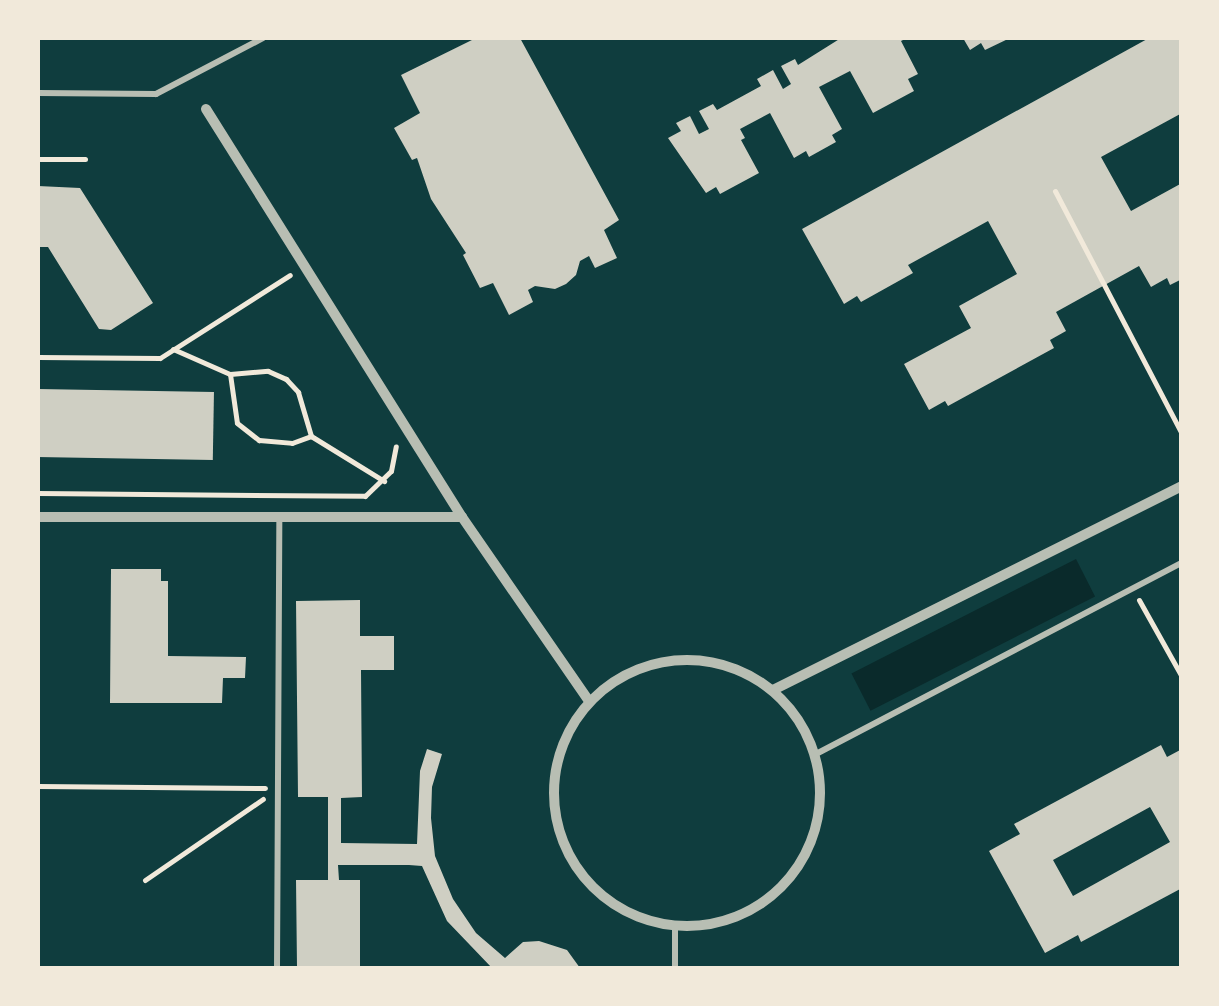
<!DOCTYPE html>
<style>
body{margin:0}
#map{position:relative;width:1219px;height:1006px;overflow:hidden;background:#0f3d3e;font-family:Georgia,serif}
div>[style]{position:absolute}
.water>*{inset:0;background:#0a2a2b;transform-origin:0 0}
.building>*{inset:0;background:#cfcfc3;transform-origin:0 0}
.path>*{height:5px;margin:-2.5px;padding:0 2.5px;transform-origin:2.5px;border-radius:2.5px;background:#f1e9da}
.service>*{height:6px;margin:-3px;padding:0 3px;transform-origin:3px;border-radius:3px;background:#b8beb3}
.minor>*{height:10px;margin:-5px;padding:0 5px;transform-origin:5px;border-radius:5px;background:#b8beb3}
.minor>.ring{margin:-5px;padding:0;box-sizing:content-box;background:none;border:10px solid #b8beb3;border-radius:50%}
span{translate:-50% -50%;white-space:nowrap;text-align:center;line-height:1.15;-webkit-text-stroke:9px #f1e9da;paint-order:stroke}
.frame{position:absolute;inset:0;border:40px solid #f1e9da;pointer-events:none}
</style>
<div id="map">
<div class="water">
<div style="left:1076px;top:559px;width:42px;height:252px;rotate:63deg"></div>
</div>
<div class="building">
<div style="clip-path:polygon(476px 38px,520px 38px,619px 220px,604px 230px,617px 258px,595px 268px,589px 256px,580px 261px,576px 275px,566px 284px,555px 289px,535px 286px,528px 290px,533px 302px,509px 315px,493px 283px,480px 288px,463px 255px,466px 253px,431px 199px,417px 158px,412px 160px,394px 128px,420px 113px,401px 75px)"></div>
<div style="clip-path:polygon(841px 38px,907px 38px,901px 41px,918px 74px,908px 79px,914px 91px,873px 113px,850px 71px,819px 87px,842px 129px,832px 135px,836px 142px,809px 157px,806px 151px,794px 158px,770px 113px,740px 129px,745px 138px,741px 140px,759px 173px,720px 194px,716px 187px,706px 193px,668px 138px,681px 131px,676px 123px,690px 116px,699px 134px,709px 129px,699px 111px,713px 104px,717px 110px,761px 86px,757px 79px,773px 70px,783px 89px,791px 84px,781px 66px,795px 59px,798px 65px)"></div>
<div style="clip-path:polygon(963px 38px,1010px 38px,985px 50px,981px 43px,970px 50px)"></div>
<div style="clip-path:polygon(1149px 38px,1182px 38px,1182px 113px,1101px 157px,1131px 211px,1182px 183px,1182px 279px,1170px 285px,1167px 278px,1151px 287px,1139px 266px,1056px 312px,1066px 331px,1050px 340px,1054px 348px,948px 406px,945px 401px,929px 410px,904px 364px,971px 328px,959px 306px,1017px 274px,988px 221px,908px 265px,913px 273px,861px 302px,857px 296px,844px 304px,802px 229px)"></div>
<div style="clip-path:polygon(38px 186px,80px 188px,153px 303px,111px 330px,99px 329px,48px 247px,38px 247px)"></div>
<div style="left:38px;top:389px;width:176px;height:68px;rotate:1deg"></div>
<div style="clip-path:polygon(111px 569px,161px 569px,161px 581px,168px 581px,168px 656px,246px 657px,245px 678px,223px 678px,222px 703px,110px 703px)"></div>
<div style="clip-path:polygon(360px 600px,360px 636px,394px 636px,394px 670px,361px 670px,362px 797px,341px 798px,341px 843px,417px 844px,420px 771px,427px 749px,442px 754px,432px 787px,431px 818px,435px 856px,453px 899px,476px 933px,505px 958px,523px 942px,539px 941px,567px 950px,580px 968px,492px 968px,447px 921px,422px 866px,409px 865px,338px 865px,339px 880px,360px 880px,360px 968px,297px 968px,296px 880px,328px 880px,328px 797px,298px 797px,296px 601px)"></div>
<div style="clip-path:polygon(evenodd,1161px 745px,1167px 757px,1182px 749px,1182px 888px,1081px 942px,1078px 935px,1045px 953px,989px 851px,1020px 834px,1014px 824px,1161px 745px,1150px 807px,1170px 842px,1073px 896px,1053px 860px,1150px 807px)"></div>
</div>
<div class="path">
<div style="left:38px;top:159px;width:47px"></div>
<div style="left:1055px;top:191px;width:274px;rotate:62.4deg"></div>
<div style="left:173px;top:349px;width:62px;rotate:23.7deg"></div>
<div style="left:230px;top:374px;width:49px;rotate:81.9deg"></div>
<div style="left:237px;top:423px;width:28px;rotate:38deg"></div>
<div style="left:259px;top:440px;width:33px;rotate:5deg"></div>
<div style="left:292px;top:443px;width:20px;rotate:-20deg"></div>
<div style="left:311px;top:436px;width:86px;rotate:31.7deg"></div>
<div style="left:38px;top:357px;width:122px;rotate:0.5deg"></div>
<div style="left:160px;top:358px;width:154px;rotate:-32.6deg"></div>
<div style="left:230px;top:374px;width:38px;rotate:-5deg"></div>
<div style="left:268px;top:371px;width:20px;rotate:24deg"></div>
<div style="left:286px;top:379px;width:18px;rotate:47deg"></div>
<div style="left:298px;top:392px;width:46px;rotate:73.5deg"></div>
<div style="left:38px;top:493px;width:327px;rotate:0.5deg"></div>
<div style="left:365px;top:496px;width:36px;rotate:-44deg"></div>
<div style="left:391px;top:471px;width:25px;rotate:-79deg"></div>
<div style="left:1139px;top:600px;width:88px;rotate:60.8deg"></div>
<div style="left:38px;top:786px;width:227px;rotate:0.5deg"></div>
<div style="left:145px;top:880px;width:143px;rotate:-34.5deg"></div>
</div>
<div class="service">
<div style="left:38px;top:93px;width:118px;rotate:0.5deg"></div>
<div style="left:156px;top:94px;width:121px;rotate:-27.6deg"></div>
<div style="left:816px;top:754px;width:413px;rotate:-27.6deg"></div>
<div style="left:675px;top:926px;width:42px;rotate:90deg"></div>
<div style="left:277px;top:968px;width:450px;rotate:-89.7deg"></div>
</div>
<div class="minor">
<div style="left:206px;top:109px;width:482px;rotate:57.9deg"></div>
<div style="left:462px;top:517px;width:224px;rotate:55.4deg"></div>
<div style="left:38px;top:517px;width:424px"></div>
<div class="ring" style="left:554px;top:660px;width:256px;height:256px"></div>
<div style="left:773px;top:690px;width:457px;rotate:-26.5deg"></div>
</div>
<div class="frame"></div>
</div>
